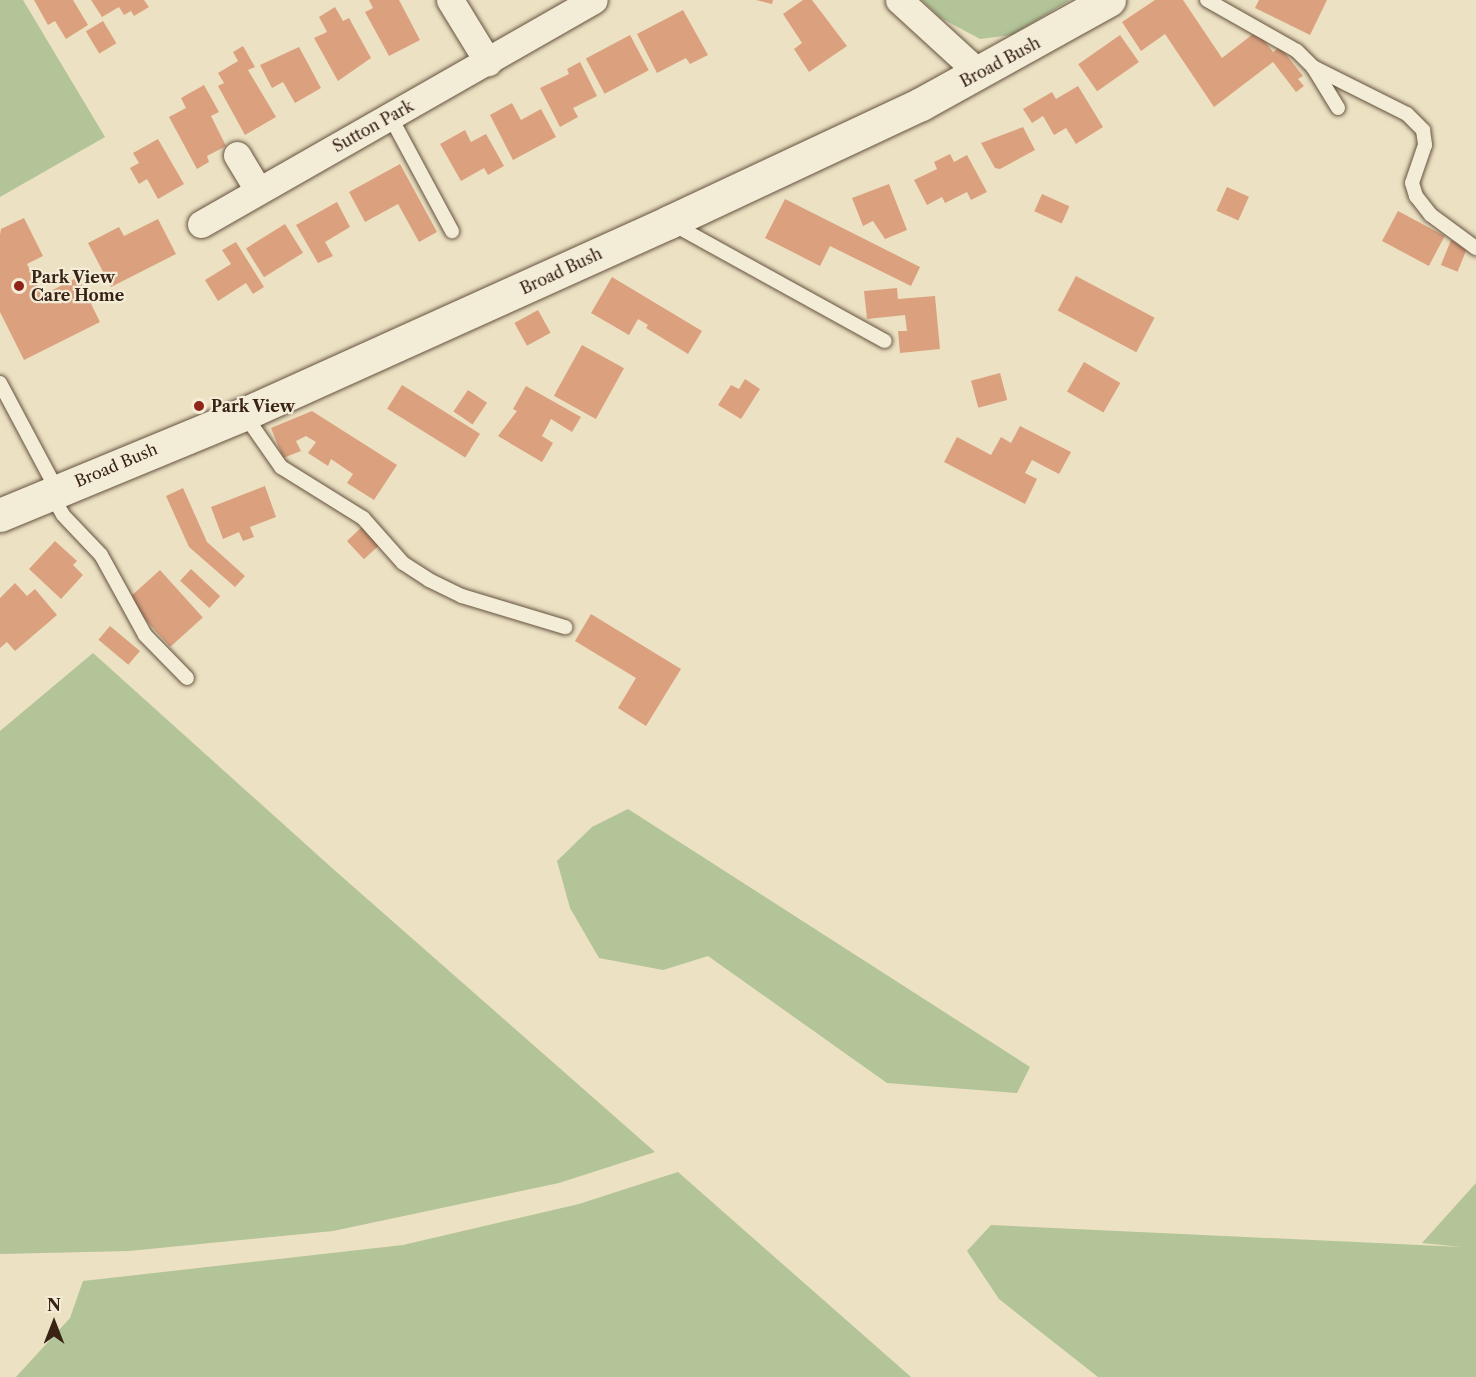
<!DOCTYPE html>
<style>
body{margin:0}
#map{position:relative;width:1476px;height:1377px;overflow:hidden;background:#ece1c2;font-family:"Libre Caslon Text",serif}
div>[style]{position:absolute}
.green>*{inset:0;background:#b2c498}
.building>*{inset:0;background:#dba17f;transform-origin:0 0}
.roads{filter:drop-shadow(0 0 2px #655240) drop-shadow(0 0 2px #655240)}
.lane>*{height:14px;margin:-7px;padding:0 7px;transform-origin:7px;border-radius:7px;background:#f3ecd7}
.street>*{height:27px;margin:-13.5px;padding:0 13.5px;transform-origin:13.5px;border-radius:13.5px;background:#f3ecd7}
.secondary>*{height:33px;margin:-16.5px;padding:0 16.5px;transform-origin:16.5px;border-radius:16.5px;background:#f3ecd7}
.dots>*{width:16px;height:16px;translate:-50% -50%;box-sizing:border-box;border:3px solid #f3ecd7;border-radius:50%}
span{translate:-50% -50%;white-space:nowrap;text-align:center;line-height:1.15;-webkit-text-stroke:4.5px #f3ecd7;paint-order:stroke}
.street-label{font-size:16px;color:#382315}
.poi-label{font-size:16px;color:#382315;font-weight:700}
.left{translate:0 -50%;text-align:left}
.north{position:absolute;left:24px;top:1293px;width:60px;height:60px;-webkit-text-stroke:4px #f3ecd7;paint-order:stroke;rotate:0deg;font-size:16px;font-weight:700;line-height:24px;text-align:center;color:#382315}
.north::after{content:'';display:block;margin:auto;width:21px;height:27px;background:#382315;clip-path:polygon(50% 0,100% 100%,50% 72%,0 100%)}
</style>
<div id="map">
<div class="green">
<div style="clip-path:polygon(0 0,23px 0,105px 137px,0 197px)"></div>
<div style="clip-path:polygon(922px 0,1070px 0,1012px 35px,980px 39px,941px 18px)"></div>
<div style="clip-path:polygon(93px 653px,332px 868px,655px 1152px,559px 1183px,333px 1231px,129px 1251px,0 1254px,0 731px)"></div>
<div style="clip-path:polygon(628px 809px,1030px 1067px,1017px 1093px,887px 1083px,708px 956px,663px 970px,599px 958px,570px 908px,557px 861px,592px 827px)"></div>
<div style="clip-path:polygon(678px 1172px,911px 1377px,16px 1377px,70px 1318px,83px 1281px,403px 1245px,579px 1204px)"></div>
<div style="clip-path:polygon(1476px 1183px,1476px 1377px,1098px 1377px,999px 1299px,967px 1251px,991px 1225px,1462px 1247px,1422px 1243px)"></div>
</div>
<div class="building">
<div style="clip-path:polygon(34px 0,73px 0,88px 25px,66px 39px,55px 21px,48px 25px)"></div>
<div style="clip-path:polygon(91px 0,144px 0,149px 7px,134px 16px,131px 11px,124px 15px,119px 7px,102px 17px)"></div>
<div style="clip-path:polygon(369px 0,399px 0,420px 40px,389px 56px,365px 12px,373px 8px)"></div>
<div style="clip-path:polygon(756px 0,773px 0,772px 4px)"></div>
<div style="clip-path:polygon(803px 0,812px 0,847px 46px,809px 72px,794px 49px,802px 43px,783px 14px)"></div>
<div style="clip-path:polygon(1155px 0,1183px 0,1222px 58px,1257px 31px,1273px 52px,1280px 47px,1303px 76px,1298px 79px,1304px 86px,1296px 92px,1273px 62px,1214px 107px,1165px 34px,1141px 51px,1122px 22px)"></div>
<div style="clip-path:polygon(1259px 0,1327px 0,1310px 35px,1255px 8px)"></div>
<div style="clip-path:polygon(335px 7px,343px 21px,349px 18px,371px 58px,338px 81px,314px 38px,327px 32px,319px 17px)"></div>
<div style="clip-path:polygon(683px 10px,708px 55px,690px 64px,686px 58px,657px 73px,637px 34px)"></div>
<div style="left:103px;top:21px;width:26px;height:20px;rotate:59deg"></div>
<div style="left:630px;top:35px;width:40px;height:50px;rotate:62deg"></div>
<div style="left:1120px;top:35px;width:33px;height:51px;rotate:55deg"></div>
<div style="clip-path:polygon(243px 46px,255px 67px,248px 70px,276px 117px,245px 135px,218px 86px,224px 83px,218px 73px,238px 61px,233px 52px)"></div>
<div style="clip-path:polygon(299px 47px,321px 88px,295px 103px,283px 82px,272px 88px,260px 65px)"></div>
<div style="clip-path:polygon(580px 62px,597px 96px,573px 108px,578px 117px,560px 127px,540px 88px,569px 74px,567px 69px)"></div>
<div style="clip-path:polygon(204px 85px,219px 112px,211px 116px,226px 146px,207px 156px,209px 162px,197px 169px,169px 117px,186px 108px,181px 98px)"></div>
<div style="clip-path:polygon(1078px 86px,1103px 127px,1076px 144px,1066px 128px,1054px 135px,1043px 116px,1032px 123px,1023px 109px,1052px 92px,1056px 99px)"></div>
<div style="clip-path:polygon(512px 103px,521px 120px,541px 109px,556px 137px,513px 160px,490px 115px)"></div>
<div style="clip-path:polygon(1023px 127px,1035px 150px,1000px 169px,995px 168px,981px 143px)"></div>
<div style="clip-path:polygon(465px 130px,471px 142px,486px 134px,504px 166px,488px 175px,484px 168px,461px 181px,440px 144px)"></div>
<div style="clip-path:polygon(158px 139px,184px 184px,158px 199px,147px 179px,139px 184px,130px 168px,139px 163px,133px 153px)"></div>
<div style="clip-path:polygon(950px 154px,954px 162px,967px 155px,987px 192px,971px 200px,967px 192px,945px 203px,942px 197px,927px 205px,914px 180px,937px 169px,934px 162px)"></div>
<div style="clip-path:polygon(400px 164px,437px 232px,419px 242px,398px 204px,365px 222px,349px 192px)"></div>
<div style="clip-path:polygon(889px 184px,907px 230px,885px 239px,873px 221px,863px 226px,852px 198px)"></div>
<div style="left:1227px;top:187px;width:24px;height:26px;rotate:24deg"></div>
<div style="left:1042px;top:194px;width:30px;height:19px;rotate:24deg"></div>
<div style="clip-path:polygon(785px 199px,920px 267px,911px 286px,830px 246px,820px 266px,765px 238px)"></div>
<div style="clip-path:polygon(337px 202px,350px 227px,325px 242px,333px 256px,318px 263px,296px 225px)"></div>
<div style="left:1398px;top:211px;width:53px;height:34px;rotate:28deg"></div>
<div style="clip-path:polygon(24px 218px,43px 256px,27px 264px,43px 295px,78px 277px,100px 322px,24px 360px,0 312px,0 235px,1px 229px)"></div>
<div style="clip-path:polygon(158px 219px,176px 254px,111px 287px,88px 243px,119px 227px,124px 236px)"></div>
<div style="left:285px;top:224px;width:34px;height:46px;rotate:58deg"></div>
<div style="left:1451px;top:240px;width:18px;height:27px;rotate:22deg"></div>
<div style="clip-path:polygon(236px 242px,264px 287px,253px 294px,246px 283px,218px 301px,205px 280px,231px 264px,222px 250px)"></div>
<div style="left:1076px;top:276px;width:89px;height:39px;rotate:28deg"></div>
<div style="clip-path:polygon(612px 277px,702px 331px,688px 354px,646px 328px,648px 325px,638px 319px,629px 335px,591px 313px)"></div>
<div style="clip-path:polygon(897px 288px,898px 299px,935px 296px,940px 349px,900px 353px,898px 331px,907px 331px,905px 315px,867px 319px,864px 291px)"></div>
<div style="left:538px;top:310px;width:26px;height:27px;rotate:61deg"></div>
<div style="left:582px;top:345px;width:48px;height:58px;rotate:29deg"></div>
<div style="left:1084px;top:362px;width:42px;height:34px;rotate:30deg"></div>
<div style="left:1000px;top:373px;width:28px;height:30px;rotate:75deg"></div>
<div style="clip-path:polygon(745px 379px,760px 389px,741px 419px,718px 405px,731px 385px,739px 389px)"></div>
<div style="left:402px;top:385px;width:92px;height:28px;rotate:32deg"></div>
<div style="clip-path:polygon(526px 386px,581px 417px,572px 432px,551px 419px,542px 436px,553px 443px,542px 462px,498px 436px,517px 411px,513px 409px)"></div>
<div style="left:468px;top:390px;width:23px;height:26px;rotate:34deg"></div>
<div style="clip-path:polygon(312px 411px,397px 465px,374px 500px,347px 483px,353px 474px,331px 459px,328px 466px,308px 453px,316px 442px,306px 436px,296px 441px,301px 451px,283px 458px,271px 428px)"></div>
<div style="clip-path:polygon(1020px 426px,1071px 452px,1059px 474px,1032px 460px,1025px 473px,1037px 479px,1025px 504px,944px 462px,957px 437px,991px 455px,1001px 437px,1011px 443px)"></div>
<div style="clip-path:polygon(265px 486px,276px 517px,250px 527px,254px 537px,243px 541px,239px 532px,223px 539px,211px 507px)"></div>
<div style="clip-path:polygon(183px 488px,207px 542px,245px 576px,235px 587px,189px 547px,166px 496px)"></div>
<div style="left:363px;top:526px;width:25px;height:22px;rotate:47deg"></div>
<div style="clip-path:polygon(55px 541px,77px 561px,73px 565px,83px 575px,61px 599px,29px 569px)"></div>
<div style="left:191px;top:569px;width:40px;height:16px;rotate:43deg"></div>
<div style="left:160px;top:570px;width:64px;height:44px;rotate:48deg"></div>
<div style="clip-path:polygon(15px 583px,27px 596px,35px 589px,57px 615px,15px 651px,7px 642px,0 648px,0 598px)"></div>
<div style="clip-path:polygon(591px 614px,681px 669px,646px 726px,618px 708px,636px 678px,575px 641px)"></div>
<div style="left:110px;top:626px;width:39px;height:18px;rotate:40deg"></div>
</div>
<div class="roads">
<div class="lane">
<div style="left:1207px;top:0;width:103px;rotate:29.5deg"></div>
<div style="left:1297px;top:51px;width:23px;rotate:45deg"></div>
<div style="left:1313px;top:67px;width:48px;rotate:58.6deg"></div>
<div style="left:1313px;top:67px;width:105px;rotate:26.6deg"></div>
<div style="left:1407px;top:114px;width:23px;rotate:45deg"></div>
<div style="left:1423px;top:130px;width:15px;rotate:82deg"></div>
<div style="left:1425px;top:145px;width:40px;rotate:108.9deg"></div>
<div style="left:1412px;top:183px;width:14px;rotate:73deg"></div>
<div style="left:1416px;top:196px;width:24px;rotate:52deg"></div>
<div style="left:1431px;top:215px;width:56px;rotate:36.3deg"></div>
<div style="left:390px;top:116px;width:131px;rotate:61.7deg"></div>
<div style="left:671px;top:223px;width:244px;rotate:28.9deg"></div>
<div style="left:0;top:383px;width:121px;rotate:62deg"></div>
<div style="left:244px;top:414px;width:65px;rotate:55.1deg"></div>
<div style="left:281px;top:467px;width:97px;rotate:31.9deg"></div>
<div style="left:363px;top:518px;width:60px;rotate:48.4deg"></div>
<div style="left:403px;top:563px;width:31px;rotate:33deg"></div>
<div style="left:429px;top:580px;width:37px;rotate:26deg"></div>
<div style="left:462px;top:596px;width:108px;rotate:16.8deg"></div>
<div style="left:51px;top:494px;width:24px;rotate:60deg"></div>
<div style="left:63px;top:515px;width:55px;rotate:46.5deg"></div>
<div style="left:101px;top:555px;width:91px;rotate:61.2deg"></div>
<div style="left:145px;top:635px;width:60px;rotate:45.7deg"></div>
</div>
<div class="street">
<div style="left:450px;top:0;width:73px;rotate:58.5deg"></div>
<div style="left:899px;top:0;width:108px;rotate:42.4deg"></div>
<div style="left:237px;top:155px;width:41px;rotate:59deg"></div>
<div style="left:201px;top:224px;width:452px;rotate:-29.7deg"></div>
</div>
<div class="secondary">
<div style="left:0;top:515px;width:264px;rotate:-22.5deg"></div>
<div style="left:244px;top:414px;width:466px;rotate:-24.3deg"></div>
<div style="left:669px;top:222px;width:278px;rotate:-25.1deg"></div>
<div style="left:921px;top:104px;width:215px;rotate:-29deg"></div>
</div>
</div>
<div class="dots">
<div style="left:19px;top:286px;background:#8f2418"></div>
<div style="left:199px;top:406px;background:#8f2418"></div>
</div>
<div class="street-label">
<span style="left:1000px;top:62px;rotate:-28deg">Broad Bush</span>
<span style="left:373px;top:126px;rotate:-29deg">Sutton Park</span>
<span style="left:561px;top:271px;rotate:-25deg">Broad Bush</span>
<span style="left:116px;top:465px;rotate:-23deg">Broad Bush</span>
</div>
<div class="poi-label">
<span class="left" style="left:31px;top:286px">Park View<br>Care Home</span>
<span class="left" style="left:211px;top:406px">Park View</span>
</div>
<div class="north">N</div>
</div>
